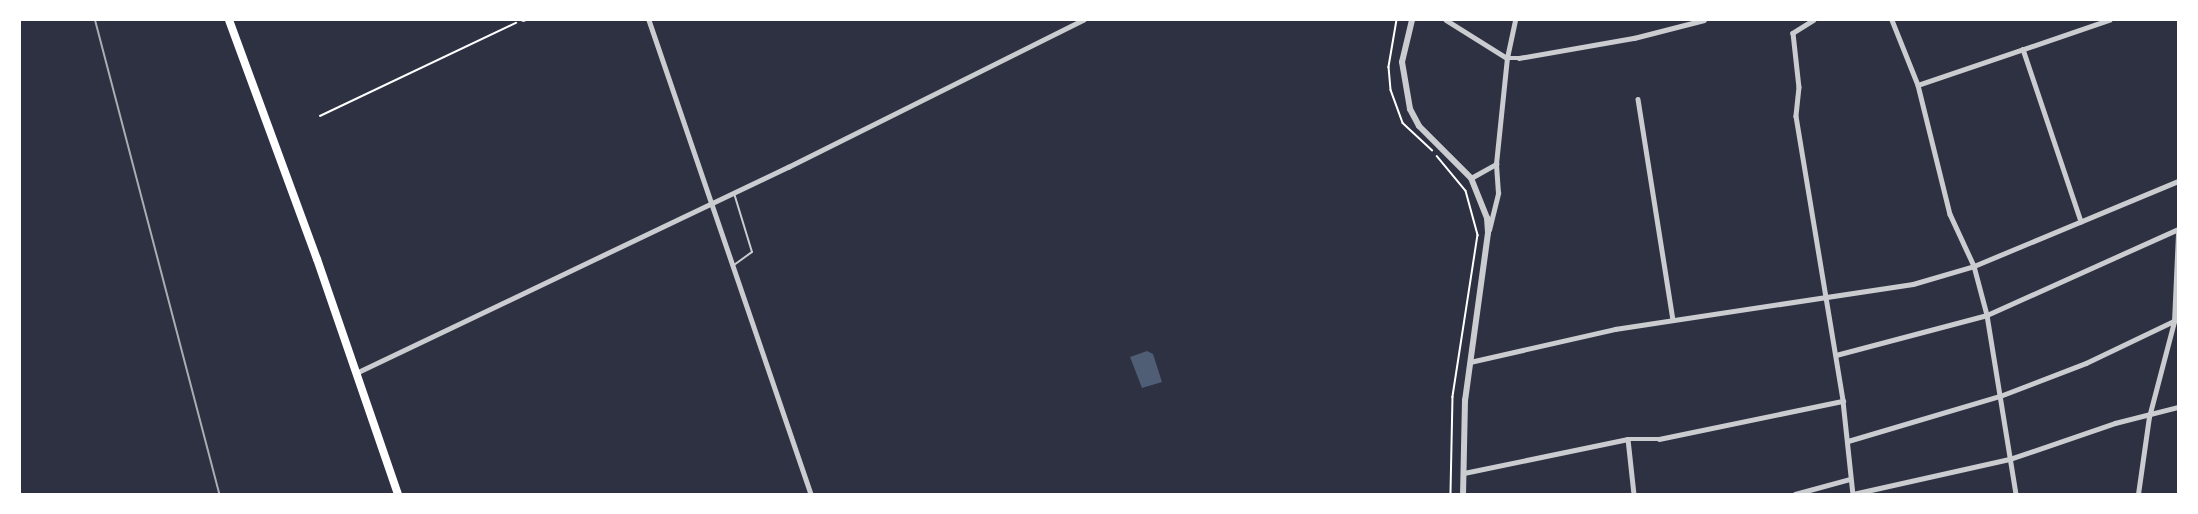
<!DOCTYPE html>
<style>
body{margin:0}
#map{position:relative;width:2198px;height:514px;overflow:hidden;background:#2d3142;font-family:Karla,sans-serif}
div>[style]{position:absolute}
.water>*{inset:0;background:#4f5d75}
.path>*{height:1.5px;margin:-0.75px;padding:0 0.75px;transform-origin:0.75px;border-radius:0.75px;background:#fff}
.service>*{height:2px;margin:-1px;padding:0 1px;transform-origin:1px;border-radius:1px;background:#caccd0}
.minor>*{height:4.5px;margin:-2.25px;padding:0 2.25px;transform-origin:2.25px;border-radius:2.25px;background:#caccd0}
.tertiary>*{height:6px;margin:-3px;padding:0 3px;transform-origin:3px;border-radius:3px;background:#caccd0}
.primary>*{height:8px;margin:-4px;padding:0 4px;transform-origin:4px;border-radius:4px;background:#fff}
.rail>*{height:2px;margin:-1px;padding:0 1px;transform-origin:1px;border-radius:1px;background:#abadb3}
span{translate:-50% -50%;white-space:nowrap;text-align:center;line-height:1.15;-webkit-text-stroke:6px #fff;paint-order:stroke}
.frame{position:absolute;inset:0;border:21px solid #fff;pointer-events:none}
</style>
<div id="map">
<div class="water">
<div style="clip-path:polygon(1147px 351px,1153px 354px,1162px 382px,1142px 388px,1130px 357px)"></div>
</div>
<div class="path">
<div style="left:1397px;top:20px;width:48px;rotate:99.7deg"></div>
<div style="left:1389px;top:67px;width:23px;rotate:85deg"></div>
<div style="left:1391px;top:90px;width:35px;rotate:70deg"></div>
<div style="left:1403px;top:123px;width:40px;rotate:43deg"></div>
<div style="left:320px;top:116px;width:217px;rotate:-25.4deg"></div>
<div style="left:1437px;top:156px;width:45px;rotate:50.4deg"></div>
<div style="left:1466px;top:191px;width:46px;rotate:74.7deg"></div>
<div style="left:1478px;top:235px;width:164px;rotate:98.8deg"></div>
<div style="left:1453px;top:397px;width:97px;rotate:91.2deg"></div>
</div>
<div class="service">
<div style="left:734px;top:265px;width:22px;rotate:-36deg"></div>
<div style="left:752px;top:252px;width:62px;rotate:-107deg"></div>
</div>
<div class="minor">
<div style="left:523px;top:20px;width:1px"></div>
<div style="left:649px;top:20px;width:501px;rotate:71.13deg"></div>
<div style="left:1446px;top:20px;width:72px;rotate:31.9deg"></div>
<div style="left:1507px;top:58px;width:12px"></div>
<div style="left:1519px;top:58px;width:117px;rotate:-9.9deg"></div>
<div style="left:1634px;top:38px;width:72px;rotate:-14.4deg"></div>
<div style="left:1814px;top:20px;width:25px;rotate:148deg"></div>
<div style="left:1793px;top:33px;width:54px;rotate:83.7deg"></div>
<div style="left:1799px;top:87px;width:29px;rotate:96deg"></div>
<div style="left:1796px;top:116px;width:289px;rotate:80.6deg"></div>
<div style="left:1843px;top:401px;width:94px;rotate:83.9deg"></div>
<div style="left:1892px;top:20px;width:70px;rotate:68.2deg"></div>
<div style="left:1918px;top:85px;width:133px;rotate:76.1deg"></div>
<div style="left:1950px;top:214px;width:57px;rotate:65.2deg"></div>
<div style="left:1974px;top:266px;width:51px;rotate:75.1deg"></div>
<div style="left:1987px;top:315px;width:181px;rotate:80.8deg"></div>
<div style="left:2023px;top:49px;width:182px;rotate:71.4deg"></div>
<div style="left:1918px;top:85px;width:202px;rotate:-18.8deg"></div>
<div style="left:1638px;top:99px;width:223px;rotate:81deg"></div>
<div style="left:1471px;top:178px;width:29px;rotate:-29deg"></div>
<div style="left:1489px;top:230px;width:38px;rotate:-76deg"></div>
<div style="left:1498px;top:193px;width:29px;rotate:-94deg"></div>
<div style="left:1496px;top:164px;width:107px;rotate:-84.1deg"></div>
<div style="left:1507px;top:58px;width:39px;rotate:-78deg"></div>
<div style="left:1836px;top:355px;width:156px;rotate:-14.8deg"></div>
<div style="left:1987px;top:315px;width:209px;rotate:-24.2deg"></div>
<div style="left:1470px;top:362px;width:149px;rotate:-12.8deg"></div>
<div style="left:1615px;top:329px;width:301px;rotate:-8.6deg"></div>
<div style="left:1913px;top:284px;width:64px;rotate:-16.4deg"></div>
<div style="left:1974px;top:266px;width:221px;rotate:-22.6deg"></div>
<div style="left:356px;top:373px;width:479px;rotate:-25.5deg"></div>
<div style="left:788px;top:167px;width:330px;rotate:-26.5deg"></div>
<div style="left:1628px;top:439px;width:55px;rotate:83.8deg"></div>
<div style="left:1848px;top:441px;width:159px;rotate:-16.5deg"></div>
<div style="left:2000px;top:396px;width:92px;rotate:-21deg"></div>
<div style="left:2086px;top:363px;width:102px;rotate:-25.6deg"></div>
<div style="left:1464px;top:473px;width:167px;rotate:-11.7deg"></div>
<div style="left:1628px;top:439px;width:31px"></div>
<div style="left:1659px;top:439px;width:188px;rotate:-11.7deg"></div>
<div style="left:1795px;top:494px;width:57px;rotate:-15.3deg"></div>
<div style="left:1853px;top:494px;width:161px;rotate:-12.6deg"></div>
<div style="left:2010px;top:459px;width:111px;rotate:-18.9deg"></div>
<div style="left:2115px;top:423px;width:65px;rotate:-14.3deg"></div>
<div style="left:2138px;top:494px;width:78px;rotate:-81.9deg"></div>
<div style="left:2149px;top:417px;width:98px;rotate:-75.3deg"></div>
<div style="left:2174px;top:322px;width:88px;rotate:-87.4deg"></div>
</div>
<div class="tertiary">
<div style="left:1412px;top:20px;width:43px;rotate:103.4deg"></div>
<div style="left:1402px;top:62px;width:48px;rotate:80.3deg"></div>
<div style="left:1410px;top:109px;width:19px;rotate:62deg"></div>
<div style="left:1419px;top:126px;width:74px;rotate:45deg"></div>
<div style="left:1471px;top:178px;width:43px;rotate:68.2deg"></div>
<div style="left:1487px;top:218px;width:15px;rotate:86deg"></div>
<div style="left:1488px;top:233px;width:169px;rotate:97.8deg"></div>
<div style="left:1465px;top:400px;width:94px;rotate:91.2deg"></div>
</div>
<div class="primary">
<div style="left:229px;top:20px;width:255px;rotate:69.8deg"></div>
<div style="left:317px;top:259px;width:249px;rotate:71deg"></div>
</div>
<div class="rail">
<div style="left:95px;top:20px;width:490px;rotate:75.3deg"></div>
</div>
<div class="frame"></div>
</div>
